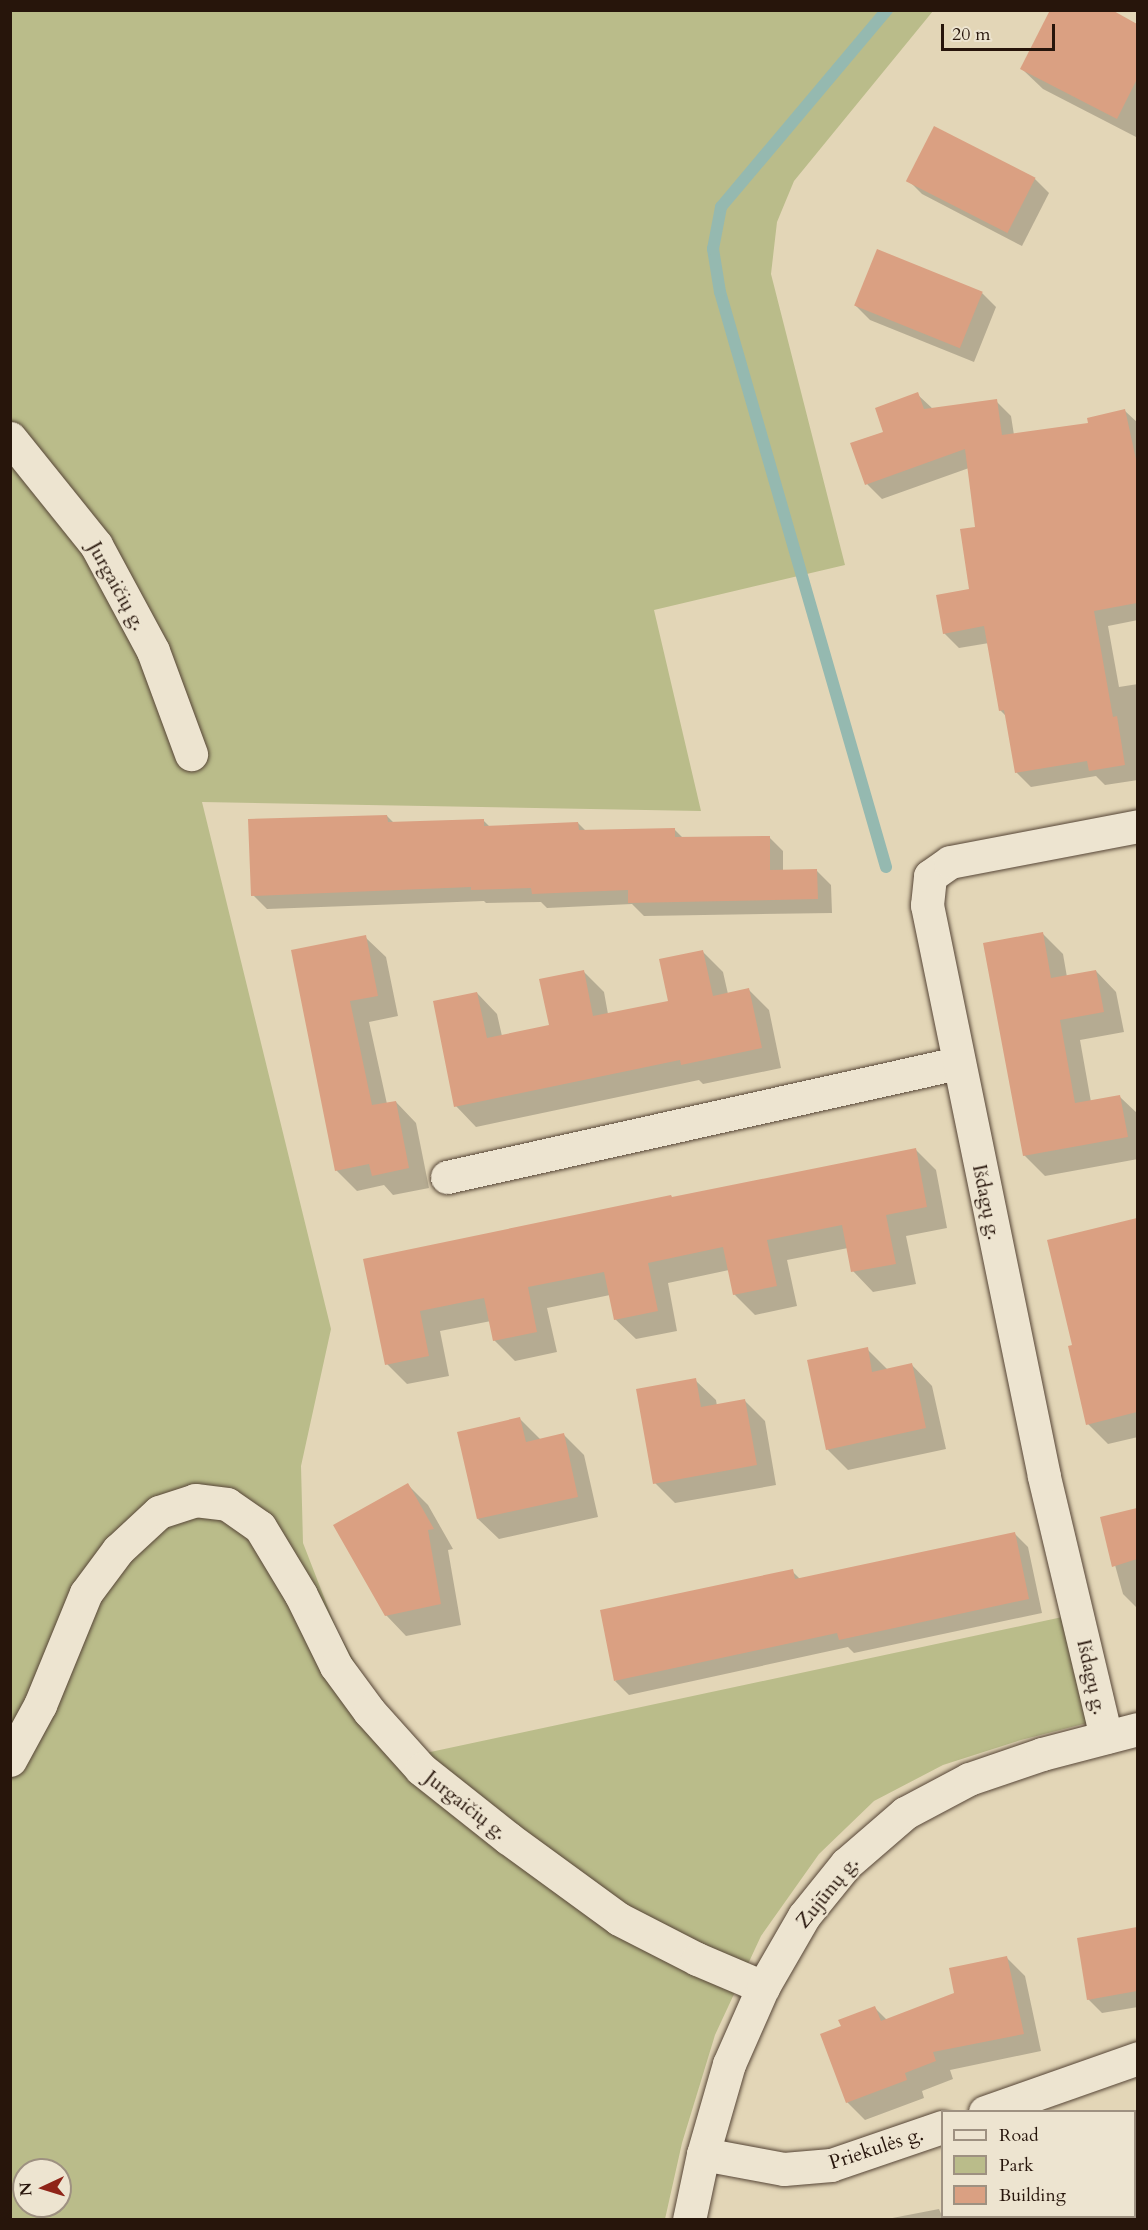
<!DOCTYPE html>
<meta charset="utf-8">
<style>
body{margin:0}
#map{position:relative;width:1148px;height:2230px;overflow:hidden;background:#e3d6b7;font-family:Cardo,serif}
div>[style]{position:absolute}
.green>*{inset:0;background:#babc8a}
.shadow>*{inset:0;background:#0003}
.stream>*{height:12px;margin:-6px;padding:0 6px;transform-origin:6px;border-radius:6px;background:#95b9b0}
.building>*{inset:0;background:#daa082;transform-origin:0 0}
.roads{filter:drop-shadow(0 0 2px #564536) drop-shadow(0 0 2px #564536)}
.street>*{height:33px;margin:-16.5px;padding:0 16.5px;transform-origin:16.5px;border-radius:16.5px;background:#ede4d0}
.secondary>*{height:33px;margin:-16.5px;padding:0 16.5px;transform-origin:16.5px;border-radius:16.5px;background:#ede4d0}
span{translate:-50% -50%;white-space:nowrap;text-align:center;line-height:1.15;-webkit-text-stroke:4.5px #ede4d0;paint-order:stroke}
.street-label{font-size:20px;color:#27150b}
.frame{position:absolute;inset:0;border:12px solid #27150b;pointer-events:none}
.legend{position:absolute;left:941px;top:2110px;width:195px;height:108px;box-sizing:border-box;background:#ede4d0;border:2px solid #9e9181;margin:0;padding:8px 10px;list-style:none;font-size:18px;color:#27150b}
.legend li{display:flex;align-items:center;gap:12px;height:30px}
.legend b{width:30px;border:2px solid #9e9181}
.north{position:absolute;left:12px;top:2158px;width:60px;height:60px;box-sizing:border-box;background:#ede4d0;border:2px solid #9e9181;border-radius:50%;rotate:266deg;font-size:16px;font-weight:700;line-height:24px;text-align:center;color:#27150b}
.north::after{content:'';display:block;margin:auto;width:21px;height:27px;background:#8f2418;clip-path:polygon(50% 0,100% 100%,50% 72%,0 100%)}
.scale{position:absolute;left:941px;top:24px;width:114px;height:27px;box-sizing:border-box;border:3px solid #27150b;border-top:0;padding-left:8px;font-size:18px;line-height:21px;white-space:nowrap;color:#27150b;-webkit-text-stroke:4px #ede4d0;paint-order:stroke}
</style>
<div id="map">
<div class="green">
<div style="clip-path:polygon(evenodd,11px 11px,933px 11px,794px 181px,777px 222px,771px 274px,845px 565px,654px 610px,701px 811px,202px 802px,331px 1329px,301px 1466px,303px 1543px,336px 1628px,376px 1701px,421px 1754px,1067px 1616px,1095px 1721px,1021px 1740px,943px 1765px,874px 1801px,819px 1854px,761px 1936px,715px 2035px,682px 2143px,665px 2219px,11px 2220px,11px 11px,24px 2170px,60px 2170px,60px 2206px,24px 2206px,24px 2170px)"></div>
</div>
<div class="shadow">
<div style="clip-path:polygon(1109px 10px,1138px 25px,1138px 138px,1043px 89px,1022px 69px)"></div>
<div style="clip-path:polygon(1035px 179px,1049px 193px,1022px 246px,922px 194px,908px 180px)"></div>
<div style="clip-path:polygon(982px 293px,996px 307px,974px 362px,870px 320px,856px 306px)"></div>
<div style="clip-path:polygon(917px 394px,933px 409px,996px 401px,1011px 416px,1014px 435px,1090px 424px,1125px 411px,1138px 423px,1138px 620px,1108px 626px,1119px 687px,1138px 684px,1138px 780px,1105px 785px,1096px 776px,1031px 787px,1016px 772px,1006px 716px,1000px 710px,989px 643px,959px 648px,944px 633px,971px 590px,977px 529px,969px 468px,882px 499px,867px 484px,885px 432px)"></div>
<div style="clip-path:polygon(387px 816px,394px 823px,483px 820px,490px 827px,578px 823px,586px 831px,675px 830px,684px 839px,769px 837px,783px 851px,783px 871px,817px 871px,831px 885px,832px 913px,644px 916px,632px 904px,547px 908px,541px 902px,486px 903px,484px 901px,267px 909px,253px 895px)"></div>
<div style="clip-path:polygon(1043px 934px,1063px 954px,1067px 977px,1096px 971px,1116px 992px,1124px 1032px,1080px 1040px,1091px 1102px,1120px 1097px,1138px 1114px,1138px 1159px,1045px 1176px,1024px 1155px)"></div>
<div style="clip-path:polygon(365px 937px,386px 957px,398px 1016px,369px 1022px,387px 1104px,396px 1102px,416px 1123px,429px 1188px,393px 1195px,384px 1185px,357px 1191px,336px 1170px,293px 951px)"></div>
<div style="clip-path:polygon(702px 951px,723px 972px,728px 994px,749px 990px,769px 1010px,781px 1068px,703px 1084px,699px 1080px,476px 1127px,456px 1106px,477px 993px,497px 1014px,502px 1036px,551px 1026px,583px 971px,604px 992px,608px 1014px,669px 1002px)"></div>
<div style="clip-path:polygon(915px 1149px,936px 1170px,947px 1228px,906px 1236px,916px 1284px,873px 1292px,853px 1271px,848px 1248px,787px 1260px,797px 1306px,755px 1315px,734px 1294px,729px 1270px,668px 1283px,677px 1331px,636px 1339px,615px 1319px,610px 1295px,547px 1308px,557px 1352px,515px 1361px,494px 1340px,491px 1321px,440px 1331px,449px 1376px,407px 1384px,387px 1364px,365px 1260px)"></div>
<div style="clip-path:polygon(1137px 1219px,1138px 1313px,1084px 1325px,1048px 1241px)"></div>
<div style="clip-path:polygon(1138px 1348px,1138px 1437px,1108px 1444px,1088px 1424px,1073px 1363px)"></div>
<div style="clip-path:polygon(867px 1349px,888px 1370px,912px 1365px,932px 1386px,946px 1449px,848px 1470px,827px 1449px)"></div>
<div style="clip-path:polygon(695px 1380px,716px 1400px,717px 1406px,744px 1400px,765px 1421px,776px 1485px,675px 1503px,655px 1483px)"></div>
<div style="clip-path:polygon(520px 1419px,541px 1440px,564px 1435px,584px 1455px,598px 1517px,499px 1539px,478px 1519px)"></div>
<div style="clip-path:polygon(408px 1485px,428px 1505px,453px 1549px,448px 1550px,461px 1625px,406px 1636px,386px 1615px)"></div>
<div style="clip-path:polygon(1138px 1510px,1138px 1608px,1137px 1608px,1123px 1594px,1102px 1518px)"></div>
<div style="clip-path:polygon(1014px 1533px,1028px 1547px,1042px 1613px,854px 1653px,848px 1647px,629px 1695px,615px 1681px,792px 1571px,801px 1580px)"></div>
<div style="clip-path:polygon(1138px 1928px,1138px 2007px,1102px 2013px,1088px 1999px,1079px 1939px)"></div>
<div style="clip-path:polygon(1007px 1958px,1025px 1976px,1041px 2051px,950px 2070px,953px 2079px,922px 2091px,924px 2098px,865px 2120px,847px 2102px,843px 2027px,875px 2008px,887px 2020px,955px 1994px)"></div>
<div style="clip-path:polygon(1138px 2138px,1138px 2220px,1008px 2220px,1007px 2216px,1134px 2216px,1134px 2139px)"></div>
<div style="clip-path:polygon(939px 2209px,942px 2216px,949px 2220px,882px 2220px)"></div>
</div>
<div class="stream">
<div style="left:886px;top:867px;width:598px;rotate:-106.1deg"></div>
<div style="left:720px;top:292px;width:44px;rotate:-99.2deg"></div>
<div style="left:713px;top:249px;width:43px;rotate:-79.2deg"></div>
<div style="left:721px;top:207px;width:258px;rotate:-49.9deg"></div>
</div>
<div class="building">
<div style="clip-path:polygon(1050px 10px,1112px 10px,1137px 24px,1137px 79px,1117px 119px,1020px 69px)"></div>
<div style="left:934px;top:126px;width:114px;height:62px;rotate:27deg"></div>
<div style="left:877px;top:249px;width:114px;height:61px;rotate:22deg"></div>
<div style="clip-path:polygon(918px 392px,924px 409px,997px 399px,1002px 435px,1088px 423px,1087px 418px,1125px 409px,1137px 464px,1137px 603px,1094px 611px,1113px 717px,1117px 716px,1125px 765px,1089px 771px,1087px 761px,1015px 773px,1004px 710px,999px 711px,984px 626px,943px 634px,936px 595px,969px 589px,960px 529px,975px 527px,965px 449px,865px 485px,850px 443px,883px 432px,875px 408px)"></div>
<div style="clip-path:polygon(387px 815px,388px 822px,484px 819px,484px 826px,578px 822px,579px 830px,675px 828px,675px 837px,770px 836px,770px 870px,817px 869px,818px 899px,628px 903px,628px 890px,532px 894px,531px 888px,471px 890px,471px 887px,251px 896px,248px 819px)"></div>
<div style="clip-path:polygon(1043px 932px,1051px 978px,1096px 970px,1104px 1012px,1060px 1020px,1075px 1103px,1120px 1095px,1128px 1137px,1023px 1156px,983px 943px)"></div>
<div style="clip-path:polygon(366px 935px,378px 996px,350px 1001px,372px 1105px,396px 1101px,409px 1168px,372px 1176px,369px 1164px,335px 1171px,291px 950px)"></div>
<div style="clip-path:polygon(703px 950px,713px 996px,749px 988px,762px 1048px,681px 1065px,680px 1060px,454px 1107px,433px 1001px,477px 992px,487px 1038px,549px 1025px,539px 979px,584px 970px,593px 1016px,668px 1001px,659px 959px)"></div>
<div style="clip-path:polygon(916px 1148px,927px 1207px,886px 1215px,896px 1264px,851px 1272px,842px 1225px,767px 1240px,777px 1286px,733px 1295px,723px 1247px,648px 1263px,658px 1311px,614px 1320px,604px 1272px,528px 1287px,537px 1332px,493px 1341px,484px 1298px,420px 1311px,429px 1356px,385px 1365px,363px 1259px,671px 1195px,672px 1197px)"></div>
<div style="clip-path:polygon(1137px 1218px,1137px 1412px,1086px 1425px,1068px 1346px,1072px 1345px,1047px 1240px)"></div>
<div style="clip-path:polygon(868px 1347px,872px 1372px,912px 1363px,926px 1428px,826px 1450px,807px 1360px)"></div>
<div style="clip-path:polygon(696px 1378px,701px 1407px,745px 1399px,757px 1465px,653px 1484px,636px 1389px)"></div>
<div style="clip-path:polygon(520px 1417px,526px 1442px,564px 1433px,578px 1497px,477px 1519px,457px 1432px)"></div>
<div style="clip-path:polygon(408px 1483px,434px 1529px,428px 1530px,441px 1604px,385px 1616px,333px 1525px)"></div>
<div style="clip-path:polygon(1137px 1508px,1137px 1559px,1112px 1567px,1100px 1517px)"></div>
<div style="clip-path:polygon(1015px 1532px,1029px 1599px,839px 1640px,837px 1633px,614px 1681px,600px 1610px,793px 1569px,795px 1579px)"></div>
<div style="clip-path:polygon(1137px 1927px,1137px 1991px,1087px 2000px,1077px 1938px)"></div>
<div style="clip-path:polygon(1007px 1956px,1024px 2034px,933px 2052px,936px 2061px,905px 2073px,907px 2080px,846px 2103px,820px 2034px,841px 2026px,838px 2020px,875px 2006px,881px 2021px,954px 1993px,949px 1968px)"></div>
</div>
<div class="roads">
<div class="street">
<div style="left:10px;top:438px;width:137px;rotate:51.2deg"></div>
<div style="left:96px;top:545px;width:120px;rotate:61.7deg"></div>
<div style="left:153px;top:651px;width:110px;rotate:69.7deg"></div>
<div style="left:447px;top:1177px;width:524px;rotate:-12.58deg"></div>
<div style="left:1106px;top:1737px;width:268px;rotate:-103.4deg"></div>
<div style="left:1044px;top:1476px;width:583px;rotate:-101.58deg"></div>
<div style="left:927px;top:905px;width:29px;rotate:-84deg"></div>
<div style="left:930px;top:876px;width:24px;rotate:-35deg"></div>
<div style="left:950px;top:862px;width:191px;rotate:-10.8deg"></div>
<div style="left:10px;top:1760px;width:63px;rotate:-61.4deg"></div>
<div style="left:40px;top:1705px;width:121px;rotate:-67.7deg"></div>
<div style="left:86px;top:1593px;width:54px;rotate:-53.3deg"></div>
<div style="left:118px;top:1550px;width:56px;rotate:-42.8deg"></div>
<div style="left:159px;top:1512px;width:38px;rotate:-18deg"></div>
<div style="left:195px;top:1500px;width:32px;rotate:7deg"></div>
<div style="left:227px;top:1504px;width:40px;rotate:34.9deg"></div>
<div style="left:260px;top:1527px;width:79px;rotate:58.9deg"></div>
<div style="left:301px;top:1595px;width:79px;rotate:63.8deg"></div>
<div style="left:336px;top:1666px;width:56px;rotate:53.7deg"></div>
<div style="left:369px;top:1711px;width:78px;rotate:48.1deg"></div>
<div style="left:421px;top:1769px;width:111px;rotate:38.4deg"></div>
<div style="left:508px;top:1838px;width:137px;rotate:36.1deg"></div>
<div style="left:619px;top:1919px;width:88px;rotate:27.1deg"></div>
<div style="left:697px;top:1959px;width:72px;rotate:23deg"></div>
<div style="left:985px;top:2112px;width:162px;rotate:-19.4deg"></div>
<div style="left:703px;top:2154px;width:82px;rotate:10.5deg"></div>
<div style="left:784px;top:2169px;width:47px;rotate:-4.9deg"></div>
<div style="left:831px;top:2165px;width:117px;rotate:-18.9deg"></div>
</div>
<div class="secondary">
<div style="left:689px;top:2220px;width:67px;rotate:-78deg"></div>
<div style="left:703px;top:2154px;width:94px;rotate:-73.9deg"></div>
<div style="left:729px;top:2064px;width:84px;rotate:-66.2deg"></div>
<div style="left:763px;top:1987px;width:82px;rotate:-60deg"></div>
<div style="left:804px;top:1916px;width:67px;rotate:-51.1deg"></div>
<div style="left:846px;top:1864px;width:78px;rotate:-40.8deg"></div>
<div style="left:905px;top:1813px;width:72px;rotate:-28deg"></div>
<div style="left:969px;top:1779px;width:77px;rotate:-18.9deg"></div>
<div style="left:1042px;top:1754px;width:99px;rotate:-14.6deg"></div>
</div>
</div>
<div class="street-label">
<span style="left:117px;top:586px;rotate:61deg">Jurgaičių g.</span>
<span style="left:987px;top:1202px;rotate:78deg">Išdagų g.</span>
<span style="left:1092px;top:1677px;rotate:77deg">Išdagų g.</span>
<span style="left:466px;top:1805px;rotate:38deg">Jurgaičių g.</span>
<span style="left:827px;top:1892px;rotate:-51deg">Zujūnų g.</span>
<span style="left:876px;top:2148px;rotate:-18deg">Priekulės g.</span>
</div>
<div class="frame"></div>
<ul class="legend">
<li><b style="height:8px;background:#ede4d0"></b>Road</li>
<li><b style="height:16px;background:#babc8a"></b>Park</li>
<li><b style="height:16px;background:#daa082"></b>Building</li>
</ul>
<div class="north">N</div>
<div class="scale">20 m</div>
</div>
